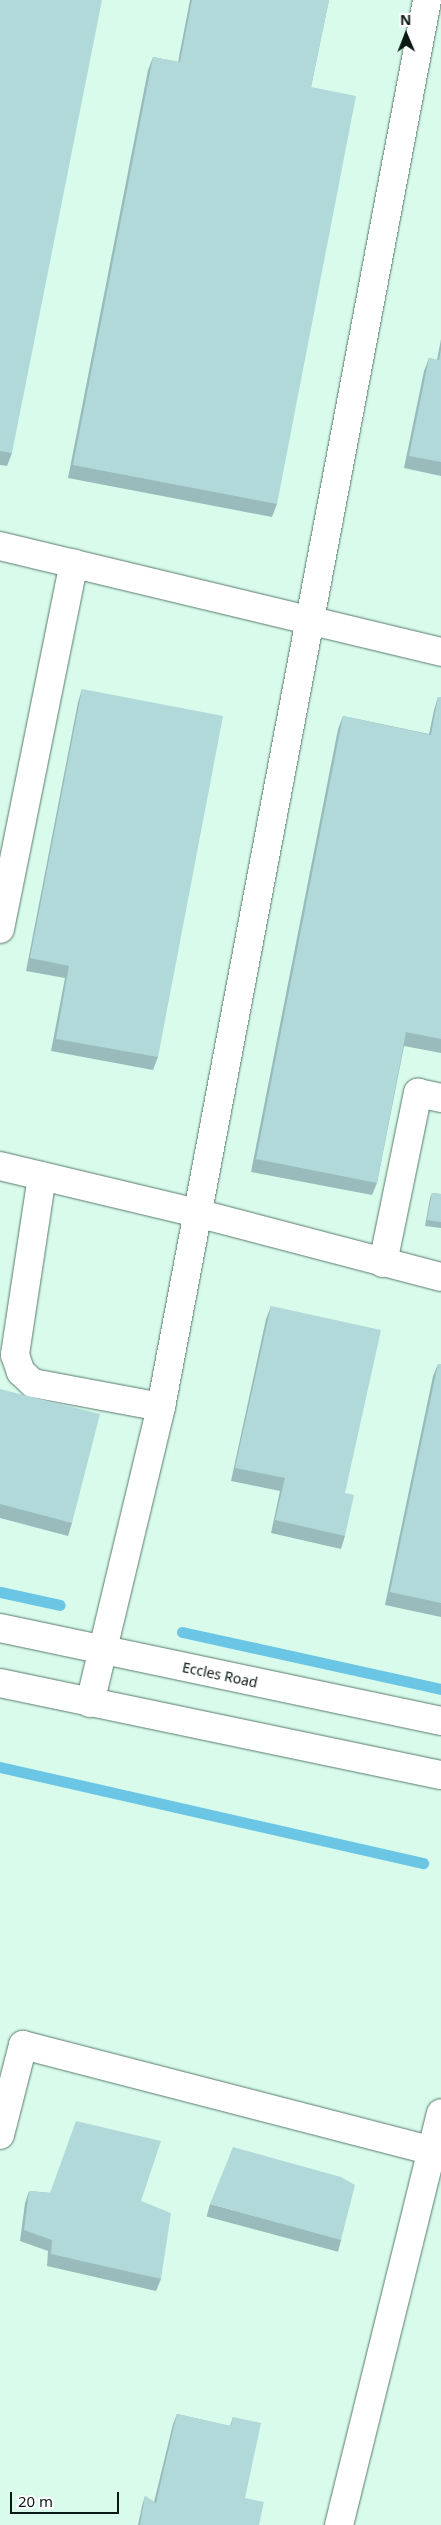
<!DOCTYPE html>
<style>
body{margin:0}
#map{position:relative;width:441px;height:2525px;overflow:hidden;background:#d8fbec;font-family:"Noto Sans",sans-serif}
div>[style]{position:absolute}
.stream>*{height:11px;margin:-5.5px;padding:0 5.5px;transform-origin:5.5px;border-radius:5.5px;background:#6bc5e4}
.roads{filter:drop-shadow(0 0 1px #59796c) drop-shadow(0 0 1px #59796c)}
.minor>*{height:28px;margin:-14px;padding:0 14px;transform-origin:14px;border-radius:14px;background:#fff}
.wall>*{inset:0;background:#9bb;transform-origin:0 0}
.building>*{inset:0;background:#b2d9d9}
span{translate:-50% -50%;white-space:nowrap;text-align:center;line-height:1.15;-webkit-text-stroke:5px #fff;paint-order:stroke}
.street-label{font-size:14px;color:#0b1813}
.north{position:absolute;left:381px;top:10px;width:50px;height:50px;-webkit-text-stroke:4px #fff;paint-order:stroke;rotate:359deg;font-size:14px;font-weight:700;line-height:20px;text-align:center;color:#0b1813}
.north::after{content:'';display:block;margin:auto;width:18px;height:22px;background:#0b1813;clip-path:polygon(50% 0,100% 100%,50% 72%,0 100%)}
.scale{position:absolute;left:10px;top:2492px;width:109px;height:22px;box-sizing:border-box;border:2px solid #0b1813;border-top:0;padding-left:6px;font-size:15px;line-height:18px;white-space:nowrap;color:#0b1813;-webkit-text-stroke:4px #fff;paint-order:stroke}
</style>
<div id="map">
<div class="stream">
<div style="left:0;top:1592px;width:61px;rotate:12.2deg"></div>
<div style="left:182px;top:1632px;width:265px;rotate:12.4deg"></div>
<div style="left:0;top:1767px;width:434px;rotate:12.8deg"></div>
</div>
<div class="roads">
<div class="minor">
<div style="left:0;top:546px;width:454px;rotate:13.5deg"></div>
<div style="left:0;top:929px;width:373px;rotate:-78.6deg"></div>
<div style="left:0;top:1166px;width:203px;rotate:13.4deg"></div>
<div style="left:197px;top:1213px;width:252px;rotate:14.7deg"></div>
<div style="left:42px;top:1176px;width:181px;rotate:98.6deg"></div>
<div style="left:15px;top:1355px;width:18px;rotate:71deg"></div>
<div style="left:21px;top:1372px;width:16px;rotate:43deg"></div>
<div style="left:33px;top:1383px;width:130px;rotate:10.6deg"></div>
<div style="left:383px;top:1263px;width:174px;rotate:-78.4deg"></div>
<div style="left:418px;top:1093px;width:24px;rotate:12deg"></div>
<div style="left:0;top:1628px;width:451px;rotate:11.9deg"></div>
<div style="left:0;top:1683px;width:450px;rotate:11.8deg"></div>
<div style="left:90px;top:1703px;width:304px;rotate:-76.5deg"></div>
<div style="left:161px;top:1407px;width:1432px;rotate:-79.29deg"></div>
<div style="left:0;top:2135px;width:93px;rotate:-75.7deg"></div>
<div style="left:23px;top:2045px;width:432px;rotate:14.5deg"></div>
<div style="left:339px;top:2525px;width:424px;rotate:-76.1deg"></div>
</div>
</div>
<div class="wall">
<div style="clip-path:polygon(0 0,12px 453px,7px 466px,0 465px)"></div>
<div style="clip-path:polygon(190px 0,329px 0,311px 87px,277px 504px,272px 517px,68px 478px,148px 70px,153px 57px,178px 62px)"></div>
<div style="clip-path:polygon(441px 339px,441px 476px,404px 468px,424px 371px,429px 358px,437px 360px)"></div>
<div style="clip-path:polygon(82px 689px,158px 1057px,153px 1070px,51px 1051px,65px 978px,26px 971px,78px 702px)"></div>
<div style="clip-path:polygon(438px 697px,441px 697px,441px 1053px,404px 1046px,377px 1183px,372px 1195px,251px 1172px,338px 729px,343px 716px,429px 734px,434px 710px)"></div>
<div style="clip-path:polygon(432px 1193px,441px 1194px,441px 1228px,425px 1226px,430px 1198px)"></div>
<div style="clip-path:polygon(271px 1306px,345px 1493px,345px 1536px,341px 1549px,271px 1533px,280px 1491px,231px 1481px,266px 1319px)"></div>
<div style="clip-path:polygon(438px 1364px,441px 1364px,441px 1617px,385px 1605px,433px 1376px)"></div>
<div style="clip-path:polygon(0 1389px,72px 1523px,68px 1536px,0 1518px)"></div>
<div style="clip-path:polygon(29px 2191px,141px 2201px,161px 2279px,156px 2291px,47px 2266px,48px 2251px,20px 2241px,25px 2203px)"></div>
<div style="left:210px;top:2204px;width:136px;height:13px;rotate:15deg"></div>
<div style="clip-path:polygon(177px 2414px,230px 2426px,233px 2417px,245px 2498px,259px 2525px,138px 2525px,142px 2506px,145px 2496px,154px 2502px,173px 2424px)"></div>
</div>
<div class="building">
<div style="clip-path:polygon(0 0,102px 0,12px 453px,0 451px)"></div>
<div style="clip-path:polygon(192px 0,329px 0,311px 87px,356px 96px,277px 504px,73px 465px,153px 57px,180px 62px)"></div>
<div style="clip-path:polygon(441px 349px,441px 462px,409px 456px,429px 358px,439px 360px)"></div>
<div style="clip-path:polygon(82px 689px,223px 716px,158px 1057px,56px 1039px,69px 966px,30px 958px)"></div>
<div style="clip-path:polygon(438px 697px,441px 697px,441px 1039px,406px 1032px,377px 1183px,256px 1159px,343px 716px,431px 735px)"></div>
<div style="clip-path:polygon(432px 1193px,441px 1194px,441px 1222px,427px 1220px)"></div>
<div style="clip-path:polygon(271px 1306px,381px 1330px,345px 1493px,354px 1495px,345px 1536px,275px 1520px,285px 1478px,235px 1468px)"></div>
<div style="clip-path:polygon(438px 1364px,441px 1364px,441px 1603px,390px 1592px)"></div>
<div style="clip-path:polygon(0 1389px,100px 1414px,72px 1523px,0 1504px)"></div>
<div style="clip-path:polygon(76px 2121px,161px 2141px,141px 2201px,171px 2213px,161px 2279px,51px 2254px,52px 2240px,24px 2230px,29px 2191px,50px 2193px)"></div>
<div style="clip-path:polygon(233px 2147px,341px 2177px,355px 2185px,341px 2240px,210px 2204px)"></div>
<div style="clip-path:polygon(177px 2414px,231px 2426px,233px 2417px,261px 2423px,245px 2498px,264px 2502px,259px 2525px,140px 2525px,145px 2496px,156px 2503px)"></div>
</div>
<div class="street-label">
<span style="left:220px;top:1675px;rotate:12deg">Eccles Road</span>
</div>
<div class="north">N</div>
<div class="scale">20 m</div>
</div>
